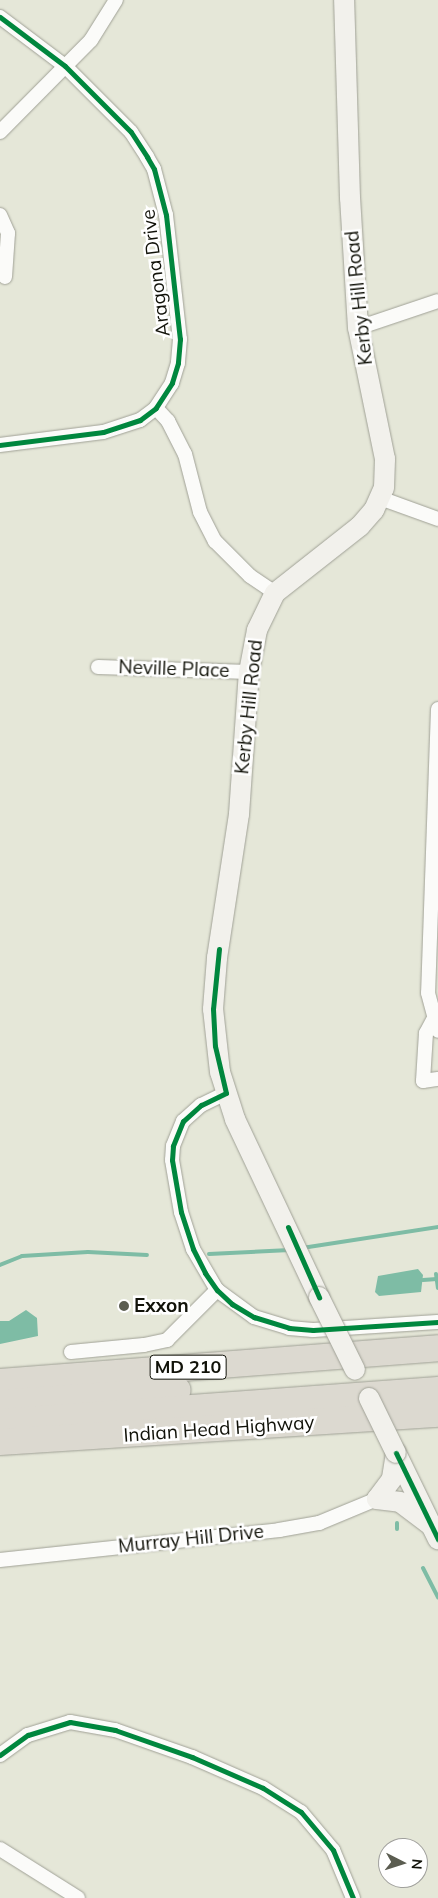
<!DOCTYPE html>
<style>
body{margin:0}
#map{position:relative;width:438px;height:1898px;overflow:hidden;background:#e5e7d8;font-family:Mulish,sans-serif}
div>[style]{position:absolute}
.water>*{inset:0;background:#7ebca5}
.stream>*{height:4px;margin:-2px;padding:0 2px;transform-origin:2px;border-radius:2px;background:#7ebca5}
.roads{filter:drop-shadow(0 0 1px #a0a196) drop-shadow(0 0 1px #a0a196)}
.street>*{height:14px;margin:-7px;padding:0 7px;transform-origin:7px;border-radius:7px;background:#fbfbf9}
.secondary>*{height:20px;margin:-10px;padding:0 10px;transform-origin:10px;border-radius:10px;background:#f2f1ec}
.highway>*{height:26px;margin:-13px;padding:0 13px;transform-origin:13px;border-radius:13px;background:#dcd9d0}
.bridges{filter:drop-shadow(0 0 1px #a0a196) drop-shadow(0 0 1px #a0a196)}
.secondary-bridge>*{height:20px;margin:-10px;padding:0 10px;transform-origin:10px;border-radius:10px;background:#f2f1ec}
.cycleway>*{height:5px;margin:-2.5px;padding:0 2.5px;transform-origin:2.5px;border-radius:2.5px;background:#00873e}
.dots>*{width:14px;height:14px;translate:-50% -50%;box-sizing:border-box;border:2px solid #fff;border-radius:50%}
span{translate:-50% -50%;white-space:nowrap;text-align:center;line-height:1.15;-webkit-text-stroke:5px #fff;paint-order:stroke}
.shield-label span{padding:1px 4px;background:#fff;border:1px solid;border-radius:4px;-webkit-text-stroke-width:0}
.shield-label{font-size:18px;color:#111209;font-weight:700}
.street-label{font-size:19px;color:#111209}
.poi-label{font-size:19px;color:#111209;font-weight:700}
.left{translate:0 -50%;text-align:left}
.north{position:absolute;left:378px;top:1838px;width:50px;height:50px;box-sizing:border-box;background:#fff;border:1px solid #a0a09d;border-radius:50%;rotate:95deg;font-size:14px;font-weight:700;line-height:20px;text-align:center;color:#111209}
.north::after{content:'';display:block;margin:auto;width:18px;height:22px;background:#5b5d51;clip-path:polygon(50% 0,100% 100%,50% 72%,0 100%)}
</style>
<div id="map">
<div class="water">
<div style="clip-path:polygon(418px 1269px,423px 1275px,421px 1292px,379px 1296px,375px 1292px,378px 1276px)"></div>
<div style="clip-path:polygon(26px 1310px,37px 1318px,38px 1336px,0 1344px,0 1321px,9px 1321px)"></div>
</div>
<div class="stream">
<div style="left:302px;top:1248px;width:138px;rotate:-8.8deg"></div>
<div style="left:209px;top:1254px;width:81px;rotate:-2.8deg"></div>
<div style="left:0;top:1265px;width:24px;rotate:-22deg"></div>
<div style="left:22px;top:1256px;width:66px;rotate:-3.5deg"></div>
<div style="left:88px;top:1252px;width:59px;rotate:2.9deg"></div>
<div style="left:436px;top:1274px;width:14px;rotate:82deg"></div>
<div style="left:423px;top:1280px;width:14px;rotate:-4deg"></div>
<div style="left:397px;top:1529px;width:6px;rotate:-90deg"></div>
<div style="left:423px;top:1568px;width:33px;rotate:63deg"></div>
</div>
<div class="roads">
<div class="street">
<div style="left:0;top:17px;width:81px;rotate:37deg"></div>
<div style="left:65px;top:66px;width:93px;rotate:45deg"></div>
<div style="left:131px;top:132px;width:30px;rotate:57deg"></div>
<div style="left:147px;top:157px;width:14px;rotate:60deg"></div>
<div style="left:154px;top:169px;width:48px;rotate:75.4deg"></div>
<div style="left:166px;top:215px;width:125px;rotate:83.6deg"></div>
<div style="left:180px;top:339px;width:24px;rotate:95deg"></div>
<div style="left:178px;top:363px;width:21px;rotate:107deg"></div>
<div style="left:172px;top:383px;width:30px;rotate:123deg"></div>
<div style="left:156px;top:408px;width:20px;rotate:143deg"></div>
<div style="left:140px;top:420px;width:39px;rotate:162deg"></div>
<div style="left:103px;top:432px;width:104px;rotate:172.8deg"></div>
<div style="left:0;top:132px;width:129px;rotate:-45.3deg"></div>
<div style="left:91px;top:40px;width:47px;rotate:-58deg"></div>
<div style="left:0;top:215px;width:20px;rotate:66deg"></div>
<div style="left:8px;top:233px;width:44px;rotate:93.9deg"></div>
<div style="left:358px;top:328px;width:84px;rotate:-18.6deg"></div>
<div style="left:156px;top:408px;width:18px;rotate:47deg"></div>
<div style="left:168px;top:421px;width:37px;rotate:63deg"></div>
<div style="left:185px;top:454px;width:60px;rotate:75.5deg"></div>
<div style="left:200px;top:512px;width:33px;rotate:63deg"></div>
<div style="left:215px;top:541px;width:49px;rotate:45deg"></div>
<div style="left:250px;top:576px;width:30px;rotate:34deg"></div>
<div style="left:380px;top:498px;width:62px;rotate:19.9deg"></div>
<div style="left:98px;top:667px;width:151px;rotate:1.9deg"></div>
<div style="left:438px;top:709px;width:284px;rotate:92deg"></div>
<div style="left:428px;top:993px;width:39px;rotate:75deg"></div>
<div style="left:433px;top:1020px;width:15px;rotate:118deg"></div>
<div style="left:426px;top:1033px;width:48px;rotate:93.6deg"></div>
<div style="left:423px;top:1081px;width:15px;rotate:-8deg"></div>
<div style="left:226px;top:1093px;width:28px;rotate:154deg"></div>
<div style="left:201px;top:1105px;width:24px;rotate:138deg"></div>
<div style="left:183px;top:1121px;width:27px;rotate:112deg"></div>
<div style="left:173px;top:1146px;width:14px;rotate:94deg"></div>
<div style="left:172px;top:1160px;width:53px;rotate:80.2deg"></div>
<div style="left:181px;top:1212px;width:39px;rotate:72deg"></div>
<div style="left:193px;top:1249px;width:48px;rotate:59.7deg"></div>
<div style="left:217px;top:1290px;width:46px;rotate:36.1deg"></div>
<div style="left:254px;top:1317px;width:37px;rotate:17deg"></div>
<div style="left:289px;top:1328px;width:24px;rotate:5deg"></div>
<div style="left:313px;top:1330px;width:125px;rotate:-3.7deg"></div>
<div style="left:71px;top:1352px;width:73px;rotate:-5.5deg"></div>
<div style="left:144px;top:1345px;width:24px;rotate:-12deg"></div>
<div style="left:167px;top:1340px;width:71px;rotate:-45deg"></div>
<div style="left:0;top:1560px;width:281px;rotate:-6.1deg"></div>
<div style="left:279px;top:1530px;width:41px;rotate:-9.9deg"></div>
<div style="left:319px;top:1523px;width:63px;rotate:-22.5deg"></div>
<div style="left:0;top:1755px;width:34px;rotate:-36deg"></div>
<div style="left:28px;top:1735px;width:44px;rotate:-17.2deg"></div>
<div style="left:70px;top:1722px;width:46px;rotate:10.1deg"></div>
<div style="left:115px;top:1730px;width:82px;rotate:19.3deg"></div>
<div style="left:192px;top:1757px;width:77px;rotate:23.6deg"></div>
<div style="left:263px;top:1788px;width:45px;rotate:32.3deg"></div>
<div style="left:301px;top:1812px;width:50px;rotate:49.9deg"></div>
<div style="left:333px;top:1850px;width:52px;rotate:67.4deg"></div>
<div style="left:0;top:1849px;width:92px;rotate:32.1deg"></div>
</div>
<div class="secondary">
<div style="left:319px;top:1297px;width:197px;rotate:-115.3deg"></div>
<div style="left:235px;top:1119px;width:49px;rotate:-107.7deg"></div>
<div style="left:220px;top:1072px;width:63px;rotate:-96.3deg"></div>
<div style="left:213px;top:1009px;width:51px;rotate:-85.5deg"></div>
<div style="left:217px;top:958px;width:146px;rotate:-81.3deg"></div>
<div style="left:239px;top:814px;width:142px;rotate:-86deg"></div>
<div style="left:249px;top:672px;width:43px;rotate:-79.2deg"></div>
<div style="left:257px;top:630px;width:41px;rotate:-64.1deg"></div>
<div style="left:275px;top:593px;width:108px;rotate:-38.2deg"></div>
<div style="left:360px;top:526px;width:21px;rotate:-49deg"></div>
<div style="left:374px;top:510px;width:24px;rotate:-66deg"></div>
<div style="left:384px;top:488px;width:29px;rotate:-88deg"></div>
<div style="left:385px;top:459px;width:134px;rotate:-101.6deg"></div>
<div style="left:358px;top:328px;width:130px;rotate:-93.5deg"></div>
<div style="left:350px;top:198px;width:198px;rotate:-91.7deg"></div>
<div style="left:396px;top:1453px;width:26px;rotate:99deg"></div>
<div style="left:392px;top:1479px;width:25px;rotate:127deg"></div>
<div style="left:377px;top:1499px;width:23px;rotate:7deg"></div>
<div style="left:400px;top:1502px;width:39px;rotate:37deg"></div>
<div style="left:396px;top:1453px;width:96px;rotate:64deg"></div>
</div>
<div class="highway">
<div style="left:0;top:1382px;width:439px;rotate:-4.4deg"></div>
<div style="left:0;top:1403px;width:178px;rotate:-4.2deg"></div>
<div style="left:0;top:1422px;width:439px;rotate:-4.2deg"></div>
<div style="left:0;top:1442px;width:439px;rotate:-3.7deg"></div>
</div>
</div>
<div class="bridges">
<div class="secondary-bridge">
<div style="left:319px;top:1297px;width:81px;rotate:63.7deg"></div>
<div style="left:369px;top:1398px;width:61px;rotate:63.9deg"></div>
</div>
</div>
<div class="cycleway">
<div style="left:0;top:17px;width:81px;rotate:37deg"></div>
<div style="left:65px;top:66px;width:93px;rotate:45deg"></div>
<div style="left:131px;top:132px;width:30px;rotate:57deg"></div>
<div style="left:147px;top:157px;width:14px;rotate:60deg"></div>
<div style="left:154px;top:169px;width:48px;rotate:75.4deg"></div>
<div style="left:166px;top:215px;width:125px;rotate:83.6deg"></div>
<div style="left:180px;top:339px;width:24px;rotate:95deg"></div>
<div style="left:178px;top:363px;width:21px;rotate:107deg"></div>
<div style="left:172px;top:383px;width:30px;rotate:123deg"></div>
<div style="left:156px;top:408px;width:20px;rotate:143deg"></div>
<div style="left:140px;top:420px;width:39px;rotate:162deg"></div>
<div style="left:103px;top:432px;width:104px;rotate:172.8deg"></div>
<div style="left:219px;top:949px;width:60px;rotate:95.7deg"></div>
<div style="left:213px;top:1009px;width:37px;rotate:87deg"></div>
<div style="left:215px;top:1046px;width:48px;rotate:76.8deg"></div>
<div style="left:226px;top:1093px;width:28px;rotate:154deg"></div>
<div style="left:201px;top:1105px;width:24px;rotate:138deg"></div>
<div style="left:183px;top:1121px;width:27px;rotate:112deg"></div>
<div style="left:173px;top:1146px;width:14px;rotate:94deg"></div>
<div style="left:172px;top:1160px;width:53px;rotate:80.2deg"></div>
<div style="left:181px;top:1212px;width:39px;rotate:72deg"></div>
<div style="left:193px;top:1249px;width:27px;rotate:63deg"></div>
<div style="left:205px;top:1273px;width:21px;rotate:55deg"></div>
<div style="left:217px;top:1290px;width:21px;rotate:43deg"></div>
<div style="left:232px;top:1304px;width:26px;rotate:31deg"></div>
<div style="left:254px;top:1317px;width:37px;rotate:17deg"></div>
<div style="left:289px;top:1328px;width:24px;rotate:5deg"></div>
<div style="left:313px;top:1330px;width:125px;rotate:-3.7deg"></div>
<div style="left:288px;top:1227px;width:77px;rotate:66.1deg"></div>
<div style="left:396px;top:1453px;width:96px;rotate:64deg"></div>
<div style="left:0;top:1755px;width:34px;rotate:-36deg"></div>
<div style="left:28px;top:1735px;width:44px;rotate:-17.2deg"></div>
<div style="left:70px;top:1722px;width:46px;rotate:10.1deg"></div>
<div style="left:115px;top:1730px;width:82px;rotate:19.3deg"></div>
<div style="left:192px;top:1757px;width:77px;rotate:23.6deg"></div>
<div style="left:263px;top:1788px;width:45px;rotate:32.3deg"></div>
<div style="left:301px;top:1812px;width:50px;rotate:49.9deg"></div>
<div style="left:333px;top:1850px;width:52px;rotate:67.4deg"></div>
</div>
<div class="dots">
<div style="left:124px;top:1306px;background:#5b5d51"></div>
</div>
<div class="shield-label">
<span style="left:188px;top:1367px">MD 210</span>
</div>
<div class="street-label">
<span style="left:156px;top:273px;rotate:-97deg">Aragona Drive</span>
<span style="left:359px;top:298px;rotate:-96deg">Kerby Hill Road</span>
<span style="left:174px;top:669px;rotate:2deg">Neville Place</span>
<span style="left:249px;top:707px;rotate:-84deg">Kerby Hill Road</span>
<span style="left:219px;top:1429px;rotate:-4deg">Indian Head Highway</span>
<span style="left:191px;top:1539px;rotate:-6deg">Murray Hill Drive</span>
</div>
<div class="poi-label">
<span class="left" style="left:134px;top:1306px">Exxon</span>
</div>
<div class="north">N</div>
</div>
